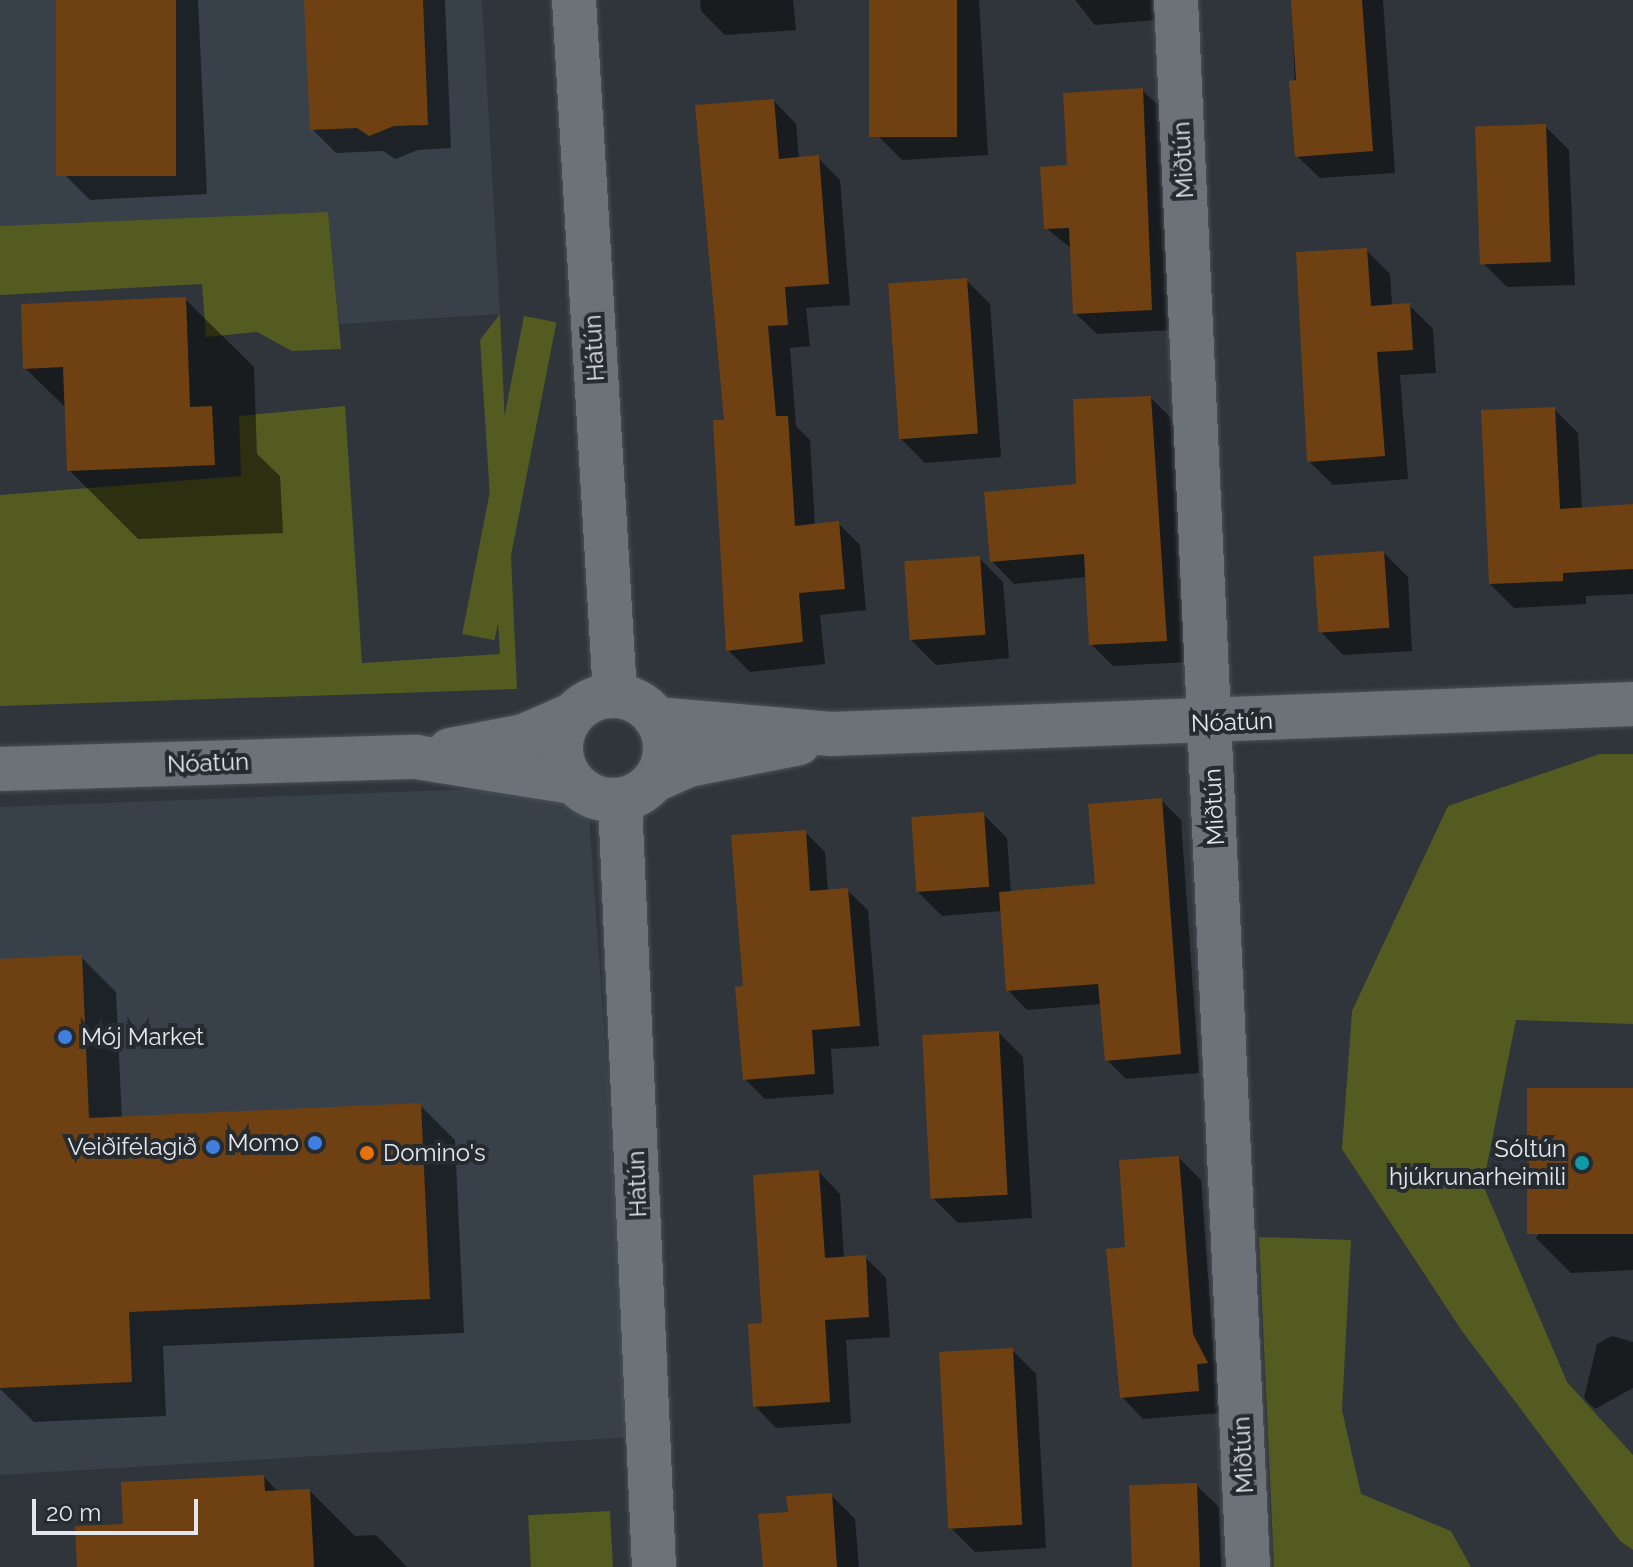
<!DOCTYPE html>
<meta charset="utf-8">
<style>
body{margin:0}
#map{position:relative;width:1633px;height:1567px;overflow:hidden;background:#2f353a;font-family:Raleway,sans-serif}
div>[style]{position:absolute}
.built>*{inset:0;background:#38414a}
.green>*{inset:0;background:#545b20;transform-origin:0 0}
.shadow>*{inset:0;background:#0007}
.building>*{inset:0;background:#6f4112;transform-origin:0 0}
.roads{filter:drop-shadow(0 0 2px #4c5156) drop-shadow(0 0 2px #4c5156)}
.minor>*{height:44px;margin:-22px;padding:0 22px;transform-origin:22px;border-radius:22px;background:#6c7278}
.minor>.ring{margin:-22px;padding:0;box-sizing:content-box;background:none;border:44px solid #6c7278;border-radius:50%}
.dots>*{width:22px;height:22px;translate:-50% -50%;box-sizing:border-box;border:4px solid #262b30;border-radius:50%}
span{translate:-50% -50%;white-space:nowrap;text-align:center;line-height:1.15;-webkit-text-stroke:8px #262b30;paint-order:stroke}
.street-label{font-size:24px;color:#e4e7eb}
.poi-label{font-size:24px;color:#e4e7eb}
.left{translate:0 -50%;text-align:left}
.right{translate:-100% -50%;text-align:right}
.scale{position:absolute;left:32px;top:1499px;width:166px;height:36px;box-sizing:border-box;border:4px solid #e4e7eb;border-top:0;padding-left:10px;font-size:24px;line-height:28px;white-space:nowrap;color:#e4e7eb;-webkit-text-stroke:6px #262b30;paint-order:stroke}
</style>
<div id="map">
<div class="built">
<div style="clip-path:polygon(0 0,482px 0,500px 314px,339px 324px,328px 212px,0 226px)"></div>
<div style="clip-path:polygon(553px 786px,589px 815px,633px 1437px,0 1475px,0 807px)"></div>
</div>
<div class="green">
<div style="clip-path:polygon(328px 212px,341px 349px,292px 351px,257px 332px,206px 337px,202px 284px,0 295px,0 226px)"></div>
<div style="clip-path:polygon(500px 314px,517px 689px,0 706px,0 495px,241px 476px,239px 416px,345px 406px,362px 663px,500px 654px,480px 340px)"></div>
<div style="left:524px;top:316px;width:33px;height:324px;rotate:11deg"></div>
<div style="clip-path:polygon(1600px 754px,1633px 754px,1633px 1024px,1516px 1020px,1483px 1185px,1567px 1382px,1633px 1455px,1633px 1550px,1620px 1541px,1462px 1331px,1342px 1149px,1352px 1011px,1448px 806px)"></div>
<div style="clip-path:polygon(1259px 1237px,1351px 1240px,1342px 1410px,1361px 1494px,1451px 1531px,1471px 1567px,1274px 1567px)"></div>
<div style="left:610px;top:1511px;width:56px;height:82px;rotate:87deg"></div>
</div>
<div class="shadow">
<div style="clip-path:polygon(58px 0,198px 0,207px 194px,90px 200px,66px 176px)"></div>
<div style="clip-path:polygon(306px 0,445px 0,451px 148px,418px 150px,395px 159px,383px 151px,336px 153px,312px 129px)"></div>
<div style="clip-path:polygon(700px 0,793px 0,796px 30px,725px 35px,701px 11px)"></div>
<div style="clip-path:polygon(871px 0,979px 0,988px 155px,902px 160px,878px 136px)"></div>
<div style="clip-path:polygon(1075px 0,1153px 0,1155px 20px,1095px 25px)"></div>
<div style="clip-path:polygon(1292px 0,1383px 0,1395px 173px,1320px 178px,1297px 156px)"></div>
<div style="clip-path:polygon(1142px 90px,1164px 111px,1172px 330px,1097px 334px,1075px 313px,1072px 249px,1046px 228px,1069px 167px)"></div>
<div style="clip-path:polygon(774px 101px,796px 124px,799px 159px,818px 158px,840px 180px,850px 305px,806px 308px,810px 346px,790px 348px,796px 426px,810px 440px,815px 526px,838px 523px,860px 545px,866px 610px,820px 615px,825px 664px,750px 672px,728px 650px,726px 422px)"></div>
<div style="clip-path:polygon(1545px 126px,1569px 150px,1575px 285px,1507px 287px,1483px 263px)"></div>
<div style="clip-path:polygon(1366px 250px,1390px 274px,1392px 306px,1409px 305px,1433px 329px,1436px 373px,1400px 375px,1408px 479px,1333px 485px,1309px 461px)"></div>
<div style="clip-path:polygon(966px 280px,990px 304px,1001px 457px,925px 463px,901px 439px)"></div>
<div style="clip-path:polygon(185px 299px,254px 367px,257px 454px,280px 476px,283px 533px,138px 539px,69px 470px,67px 409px,25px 368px)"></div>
<div style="clip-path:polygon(1151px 398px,1173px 420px,1188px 662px,1113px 666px,1091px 644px,1087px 577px,1014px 584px,992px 561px,1078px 485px)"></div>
<div style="clip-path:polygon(1554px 409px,1578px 433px,1582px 509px,1633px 506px,1633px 594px,1586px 596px,1586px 604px,1514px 608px,1490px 584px)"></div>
<div style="clip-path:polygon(1384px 553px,1408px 577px,1412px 651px,1343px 655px,1320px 631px)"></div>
<div style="clip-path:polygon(979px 558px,1003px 582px,1009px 658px,936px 665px,912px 641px)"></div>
<div style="clip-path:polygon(1161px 800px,1181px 820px,1199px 1073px,1126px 1079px,1107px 1060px,1102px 1004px,1027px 1010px,1008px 990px,1002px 911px,942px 916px,918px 892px,983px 814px,1007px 838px,1011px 893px,1097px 885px)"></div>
<div style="clip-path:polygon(805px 832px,825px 852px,828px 892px,847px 890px,868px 910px,879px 1046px,831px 1049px,834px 1094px,765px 1099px,745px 1079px)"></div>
<div style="clip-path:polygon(81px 957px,116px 992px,122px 1119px,420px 1105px,455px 1140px,464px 1333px,163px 1346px,166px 1416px,34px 1422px,0 1389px,0 961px)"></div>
<div style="clip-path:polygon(999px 1033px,1023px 1057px,1032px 1218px,958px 1223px,934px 1199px)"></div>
<div style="clip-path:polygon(1633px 1090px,1633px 1270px,1571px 1273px,1536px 1238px)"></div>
<div style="clip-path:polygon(1179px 1158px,1201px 1180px,1214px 1358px,1228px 1384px,1220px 1413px,1143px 1419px,1122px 1397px,1127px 1249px)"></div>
<div style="clip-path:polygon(819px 1172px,840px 1194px,844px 1258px,865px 1257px,886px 1278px,890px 1337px,846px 1340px,851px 1423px,776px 1428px,755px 1406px,764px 1325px)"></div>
<div style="clip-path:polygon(1612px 1336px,1633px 1342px,1633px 1388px,1595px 1409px,1584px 1398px,1597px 1344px)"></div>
<div style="clip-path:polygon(1012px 1350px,1036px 1374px,1046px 1548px,975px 1552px,951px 1528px)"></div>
<div style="clip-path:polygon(264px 1477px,279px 1493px,310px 1491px,355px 1536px,376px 1535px,407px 1567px,79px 1567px,125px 1526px)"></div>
<div style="clip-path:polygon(1196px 1485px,1219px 1507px,1221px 1567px,1134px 1567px)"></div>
<div style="clip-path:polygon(831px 1495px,855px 1519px,859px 1567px,764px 1567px,790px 1514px)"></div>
</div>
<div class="building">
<div style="left:56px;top:0;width:120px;height:176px"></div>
<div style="clip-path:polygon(304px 0,423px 0,428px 125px,394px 126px,369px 136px,357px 128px,310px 130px)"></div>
<div style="left:869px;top:0;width:88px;height:137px"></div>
<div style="clip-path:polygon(1291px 0,1362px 0,1373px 151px,1295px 157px,1289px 81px,1296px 80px)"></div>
<div style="clip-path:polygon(1143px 88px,1152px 310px,1073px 314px,1069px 228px,1044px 229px,1040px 167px,1067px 165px,1063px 93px)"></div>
<div style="clip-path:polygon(774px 99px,779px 159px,819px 155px,829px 284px,785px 287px,788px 325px,768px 326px,776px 416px,788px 416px,795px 526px,839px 521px,845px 589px,799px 593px,803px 642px,726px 651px,713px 420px,724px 420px,695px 105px)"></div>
<div style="left:1546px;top:124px;width:138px;height:71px;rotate:88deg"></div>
<div style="clip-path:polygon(1367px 248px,1371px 306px,1410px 303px,1413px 350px,1377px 352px,1385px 456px,1307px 462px,1296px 252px)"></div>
<div style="left:967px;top:278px;width:156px;height:79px;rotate:86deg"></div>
<div style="clip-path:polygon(186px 297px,190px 407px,212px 406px,215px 465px,67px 471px,63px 367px,23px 369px,21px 304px)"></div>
<div style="clip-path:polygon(1151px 396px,1167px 641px,1089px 645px,1084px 554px,990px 562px,984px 492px,1076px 484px,1073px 399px)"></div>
<div style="clip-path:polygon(1555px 407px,1560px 509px,1633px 504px,1633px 569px,1563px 573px,1563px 581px,1489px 584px,1481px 410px)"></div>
<div style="left:1384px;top:551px;width:77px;height:71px;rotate:86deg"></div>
<div style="left:980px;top:556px;width:79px;height:76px;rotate:86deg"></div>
<div style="clip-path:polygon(1162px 798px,1181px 1054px,1105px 1061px,1098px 984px,1006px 991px,999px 892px,1095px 884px,1088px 804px)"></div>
<div style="left:984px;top:812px;width:75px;height:73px;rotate:86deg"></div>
<div style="clip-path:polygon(806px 830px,810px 891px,848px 888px,860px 1026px,812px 1030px,815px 1074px,743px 1080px,735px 987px,743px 986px,731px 835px)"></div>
<div style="clip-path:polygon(82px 955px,89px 1118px,421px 1103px,430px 1299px,129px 1312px,132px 1382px,0 1388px,0 959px)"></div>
<div style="left:999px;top:1031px;width:164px;height:77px;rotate:87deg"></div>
<div style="left:1633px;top:1088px;width:146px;height:106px;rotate:90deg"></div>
<div style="clip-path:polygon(1179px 1156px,1193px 1334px,1208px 1363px,1197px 1364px,1199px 1391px,1120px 1398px,1106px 1249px,1125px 1247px,1119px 1160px)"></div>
<div style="clip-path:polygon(819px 1170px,825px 1258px,866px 1255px,869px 1317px,825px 1320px,830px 1402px,753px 1407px,748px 1324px,762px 1323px,753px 1175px)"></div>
<div style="left:1013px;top:1348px;width:177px;height:74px;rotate:87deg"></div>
<div style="clip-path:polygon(264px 1475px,265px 1491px,310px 1489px,314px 1567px,77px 1567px,75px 1526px,123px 1524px,121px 1482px)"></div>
<div style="left:1197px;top:1483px;width:84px;height:68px;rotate:88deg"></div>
<div style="clip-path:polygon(832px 1493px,837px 1567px,763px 1567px,758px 1514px,788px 1512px,786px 1496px)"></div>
</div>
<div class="roads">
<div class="minor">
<div style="left:574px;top:0;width:696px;rotate:86.62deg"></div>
<div style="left:1176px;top:0;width:1569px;rotate:87.37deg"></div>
<div class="ring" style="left:561px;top:696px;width:60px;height:60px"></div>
<div style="left:656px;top:719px;width:176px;rotate:4.9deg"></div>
<div style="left:831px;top:734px;width:803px;rotate:-2.14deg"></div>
<div style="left:450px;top:750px;width:75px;rotate:-10.7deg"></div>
<div style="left:524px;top:736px;width:52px;rotate:-23.6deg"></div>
<div style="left:0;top:769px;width:416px;rotate:-1.7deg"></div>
<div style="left:416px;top:757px;width:158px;rotate:9.1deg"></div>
<div style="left:655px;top:780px;width:37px;rotate:-24deg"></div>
<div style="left:689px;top:765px;width:112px;rotate:-11.3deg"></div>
<div style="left:620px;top:801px;width:767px;rotate:87.46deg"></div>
</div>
</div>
<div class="dots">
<div style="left:65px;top:1037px;background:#3f7fe0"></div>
<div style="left:315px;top:1143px;background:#3f7fe0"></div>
<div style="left:213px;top:1147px;background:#3f7fe0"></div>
<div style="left:367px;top:1153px;background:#e8710a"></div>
<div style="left:1582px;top:1163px;background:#0f9aa8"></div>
</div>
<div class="street-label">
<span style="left:1183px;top:160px;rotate:-93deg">Miðtún</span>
<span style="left:594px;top:348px;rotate:-93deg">Hátún</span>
<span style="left:1232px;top:722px;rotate:-2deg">Nóatún</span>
<span style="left:208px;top:763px;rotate:-2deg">Nóatún</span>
<span style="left:1214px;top:807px;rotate:-93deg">Miðtún</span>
<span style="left:637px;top:1184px;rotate:-92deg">Hátún</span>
<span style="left:1243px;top:1455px;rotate:-93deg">Miðtún</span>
</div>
<div class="poi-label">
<span class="left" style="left:81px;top:1037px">Mój Market</span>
<span class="right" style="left:299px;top:1143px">Momo</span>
<span class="right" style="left:197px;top:1147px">Veiðifélagið</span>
<span class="right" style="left:1566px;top:1163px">Sóltún<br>hjúkrunarheimili</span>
<span class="left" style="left:383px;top:1153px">Domino's</span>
</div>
<div class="scale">20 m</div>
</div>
